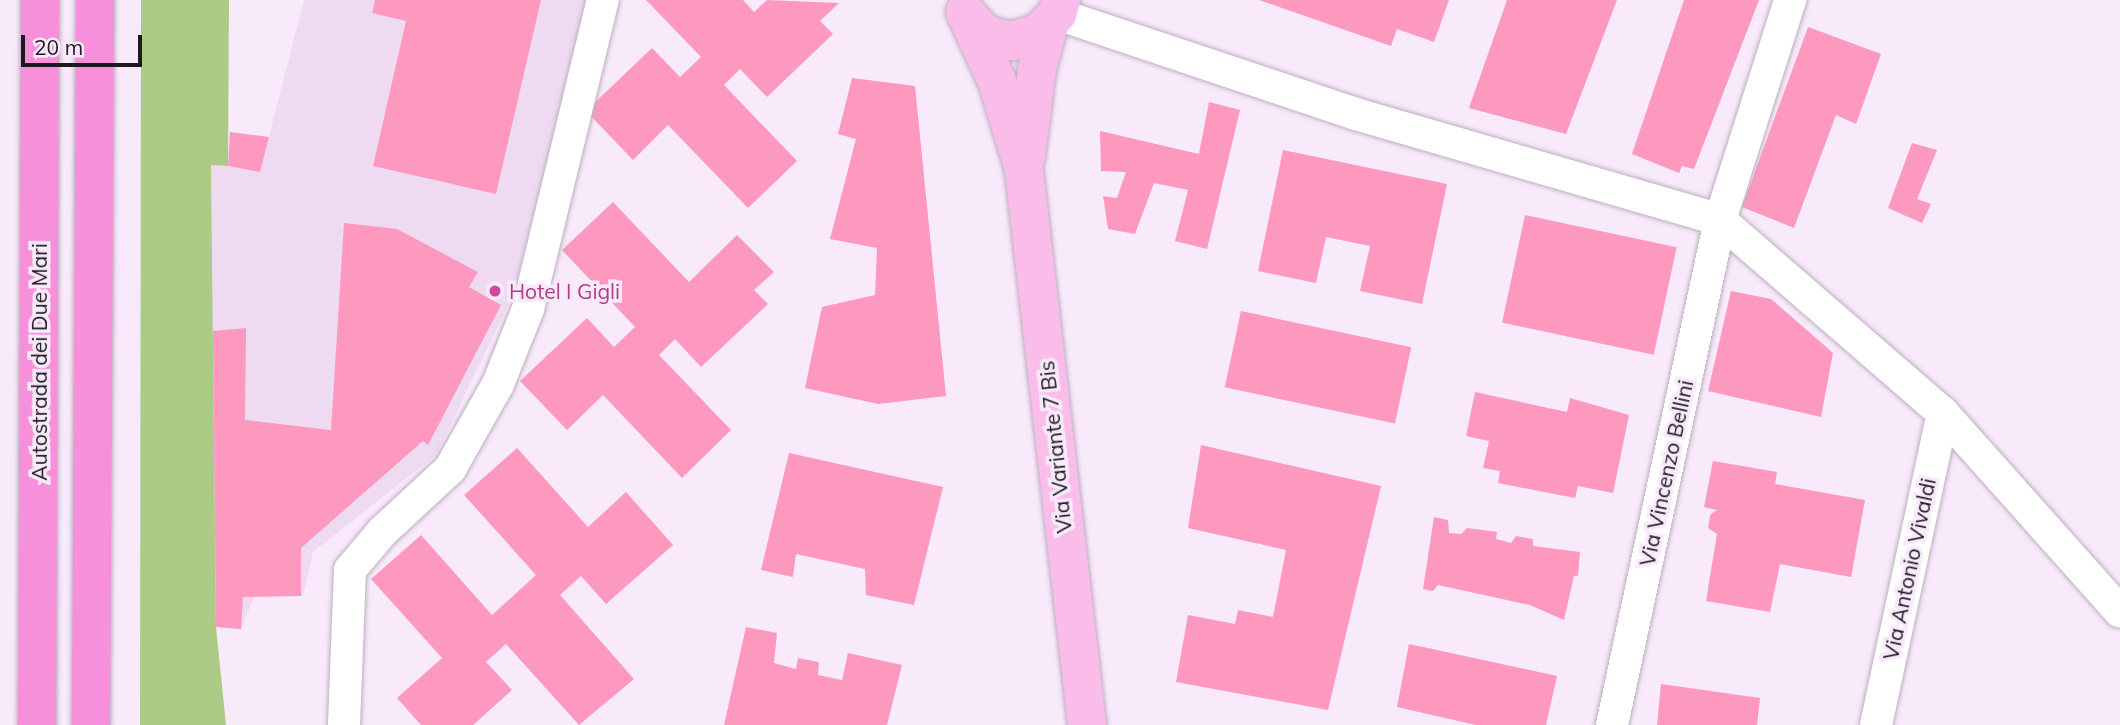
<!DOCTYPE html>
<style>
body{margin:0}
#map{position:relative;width:2120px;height:725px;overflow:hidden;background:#f8eafb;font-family:Mulish,sans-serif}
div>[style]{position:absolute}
.built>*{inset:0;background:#eedbf2}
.green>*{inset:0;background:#abcb87}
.building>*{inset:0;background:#fd98bf;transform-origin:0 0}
.roads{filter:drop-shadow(0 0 2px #bdafbf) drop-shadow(0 0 2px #bdafbf)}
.street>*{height:32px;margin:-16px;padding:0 16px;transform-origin:16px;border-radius:16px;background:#fff}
.primary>*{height:38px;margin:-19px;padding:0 19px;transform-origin:19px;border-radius:19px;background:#fabce9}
.highway>*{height:38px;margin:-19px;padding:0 19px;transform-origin:19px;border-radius:19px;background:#f790db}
.dots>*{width:19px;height:19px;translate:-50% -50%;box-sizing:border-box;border:4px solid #f8eafb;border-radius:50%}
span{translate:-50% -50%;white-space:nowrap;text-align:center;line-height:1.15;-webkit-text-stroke:7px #f8eafb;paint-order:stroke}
.hotel-label{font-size:21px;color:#b23c85}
.left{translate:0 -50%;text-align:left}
.street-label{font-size:21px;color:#1e191f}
.scale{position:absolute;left:21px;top:35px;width:121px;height:32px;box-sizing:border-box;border:4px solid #1e191f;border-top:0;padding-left:9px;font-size:21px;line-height:24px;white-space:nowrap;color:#1e191f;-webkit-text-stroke:5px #f8eafb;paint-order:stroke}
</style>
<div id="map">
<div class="built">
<div style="clip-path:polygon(304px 0,589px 0,512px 297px,436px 455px,313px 552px,303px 596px,254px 597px,241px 629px,216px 627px,211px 164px,260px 171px)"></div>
</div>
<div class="green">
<div style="clip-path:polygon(141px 0,229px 0,228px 166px,211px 165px,216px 627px,226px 725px,140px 725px)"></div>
</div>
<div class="building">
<div style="clip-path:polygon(375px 0,541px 0,496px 194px,373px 166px,406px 21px,372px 13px)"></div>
<div style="clip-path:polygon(646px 0,743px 0,754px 12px,767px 0,839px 3px,820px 21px,833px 34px,767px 97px,740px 69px,724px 85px,797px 161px,748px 208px,668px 125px,633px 160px,586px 111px,652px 48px,680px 77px,701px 57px)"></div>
<div style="clip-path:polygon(1259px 0,1449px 0,1434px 42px,1397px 29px,1391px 46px)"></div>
<div style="clip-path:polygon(1507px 0,1617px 0,1566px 134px,1469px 108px)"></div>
<div style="clip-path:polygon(1684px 0,1759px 0,1694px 169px,1682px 166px,1679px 173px,1632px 154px)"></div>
<div style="clip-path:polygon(1808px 27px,1881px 54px,1856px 124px,1836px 115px,1794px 228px,1742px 207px)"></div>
<div style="clip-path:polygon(852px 78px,915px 86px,946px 396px,878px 404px,805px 388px,822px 307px,875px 295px,877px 248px,830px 239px,856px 139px,838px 134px)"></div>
<div style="clip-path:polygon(1209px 102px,1240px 110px,1207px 249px,1175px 241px,1188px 190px,1154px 183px,1135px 234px,1108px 229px,1103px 196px,1117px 198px,1126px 172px,1101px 171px,1100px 131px,1199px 154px)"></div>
<div style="clip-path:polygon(230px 132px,269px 137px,260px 172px,228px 166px)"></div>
<div style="clip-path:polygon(1912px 143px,1937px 150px,1917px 199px,1931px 204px,1922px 223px,1888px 208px)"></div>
<div style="clip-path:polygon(1283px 150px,1447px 184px,1422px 304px,1360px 291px,1370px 246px,1326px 237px,1316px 283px,1258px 271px)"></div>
<div style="clip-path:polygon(613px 202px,689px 282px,737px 235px,774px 272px,754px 290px,768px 304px,701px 367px,675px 339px,659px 355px,731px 430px,682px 478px,603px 395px,567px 430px,520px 381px,587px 318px,614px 347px,635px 327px,562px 250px)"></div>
<div style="left:1525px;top:215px;width:155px;height:110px;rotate:12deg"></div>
<div style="clip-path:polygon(344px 223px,397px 229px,478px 272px,469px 287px,501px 305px,428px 445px,423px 441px,301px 548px,301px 596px,243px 597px,241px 629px,216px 627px,213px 331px,246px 328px,245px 420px,331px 430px)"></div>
<div style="clip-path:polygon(1731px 291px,1771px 299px,1833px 353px,1821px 417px,1708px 391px)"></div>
<div style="left:1241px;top:311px;width:174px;height:78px;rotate:12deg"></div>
<div style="clip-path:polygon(1475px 392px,1567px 412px,1570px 398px,1629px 415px,1613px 493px,1578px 486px,1575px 498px,1498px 483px,1500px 471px,1483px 468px,1489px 441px,1466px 436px)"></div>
<div style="clip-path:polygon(1201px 445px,1381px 486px,1328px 710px,1176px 682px,1188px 615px,1235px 624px,1238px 610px,1273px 617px,1286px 550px,1188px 528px)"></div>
<div style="clip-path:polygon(517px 448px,588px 527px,626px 492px,673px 545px,606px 604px,581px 576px,560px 595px,634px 679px,579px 725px,506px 644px,486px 662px,512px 690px,473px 725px,421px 725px,397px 698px,442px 658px,371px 579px,421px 535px,492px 615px,536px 575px,464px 495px)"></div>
<div style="clip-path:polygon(789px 453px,943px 487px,914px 605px,866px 595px,865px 569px,796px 554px,793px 577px,761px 570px)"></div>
<div style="clip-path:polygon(1713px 461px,1777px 472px,1775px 484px,1865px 500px,1851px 577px,1780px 564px,1770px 612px,1706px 601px,1717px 534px,1708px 528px,1710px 515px,1717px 510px,1704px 507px)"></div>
<div style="clip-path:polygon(1434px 517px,1448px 520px,1449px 533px,1461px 534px,1467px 528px,1497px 532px,1496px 539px,1511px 543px,1516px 536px,1533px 539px,1533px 546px,1580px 552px,1578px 576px,1574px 576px,1564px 620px,1530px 605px,1438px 585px,1433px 591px,1423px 589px)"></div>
<div style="clip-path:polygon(746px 627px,777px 633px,774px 663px,796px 669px,798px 658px,819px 662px,818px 675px,842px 680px,848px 653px,902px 665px,887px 725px,724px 725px)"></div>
<div style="clip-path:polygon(1409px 644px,1557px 676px,1546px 725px,1476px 725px,1397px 707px)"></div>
<div style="clip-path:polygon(1661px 684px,1760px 698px,1757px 725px,1657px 725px)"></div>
</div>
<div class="roads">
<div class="street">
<div style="left:1057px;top:14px;width:315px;rotate:18.5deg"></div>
<div style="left:1356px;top:114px;width:379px;rotate:16.2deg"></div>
<div style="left:1720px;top:220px;width:295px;rotate:40.9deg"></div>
<div style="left:1943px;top:413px;width:266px;rotate:48.3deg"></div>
<div style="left:344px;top:725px;width:155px;rotate:-87.8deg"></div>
<div style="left:350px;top:570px;width:50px;rotate:-49.9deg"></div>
<div style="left:382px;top:532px;width:93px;rotate:-42.8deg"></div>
<div style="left:450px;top:469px;width:98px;rotate:-60.5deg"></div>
<div style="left:498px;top:384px;width:81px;rotate:-68.2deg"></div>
<div style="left:528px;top:309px;width:318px;rotate:-76.4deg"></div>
<div style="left:1612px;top:725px;width:516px;rotate:-77.93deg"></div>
<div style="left:1720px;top:220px;width:231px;rotate:-72.3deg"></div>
<div style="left:1876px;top:725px;width:319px;rotate:-77.9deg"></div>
</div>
<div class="primary">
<div style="left:965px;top:12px;width:30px;rotate:48deg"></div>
<div style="left:985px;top:34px;width:28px;rotate:15deg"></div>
<div style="left:1012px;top:41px;width:27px;rotate:-17deg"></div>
<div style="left:1038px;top:33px;width:27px;rotate:-45deg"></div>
<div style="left:1057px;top:14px;width:15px;rotate:-74deg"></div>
<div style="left:966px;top:14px;width:74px;rotate:65.2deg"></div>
<div style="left:997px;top:81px;width:93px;rotate:73.1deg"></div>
<div style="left:1024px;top:170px;width:559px;rotate:83.52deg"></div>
<div style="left:1026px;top:157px;width:89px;rotate:-82.9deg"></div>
<div style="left:1037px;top:69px;width:46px;rotate:-74.7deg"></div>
</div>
<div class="highway">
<div style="left:37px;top:725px;width:725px;rotate:-89.76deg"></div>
<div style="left:91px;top:725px;width:725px;rotate:-89.68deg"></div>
</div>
</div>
<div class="dots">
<div style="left:495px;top:291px;background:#d1479c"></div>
</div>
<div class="hotel-label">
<span class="left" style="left:509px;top:291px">Hotel I Gigli</span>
</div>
<div class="street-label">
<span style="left:39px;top:362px;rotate:-90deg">Autostrada dei Due Mari</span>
<span style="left:1055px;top:447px;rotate:-96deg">Via Variante 7 Bis</span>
<span style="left:1666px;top:473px;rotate:-78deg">Via Vincenzo Bellini</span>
<span style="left:1909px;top:569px;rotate:-78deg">Via Antonio Vivaldi</span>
</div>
<div class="scale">20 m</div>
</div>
